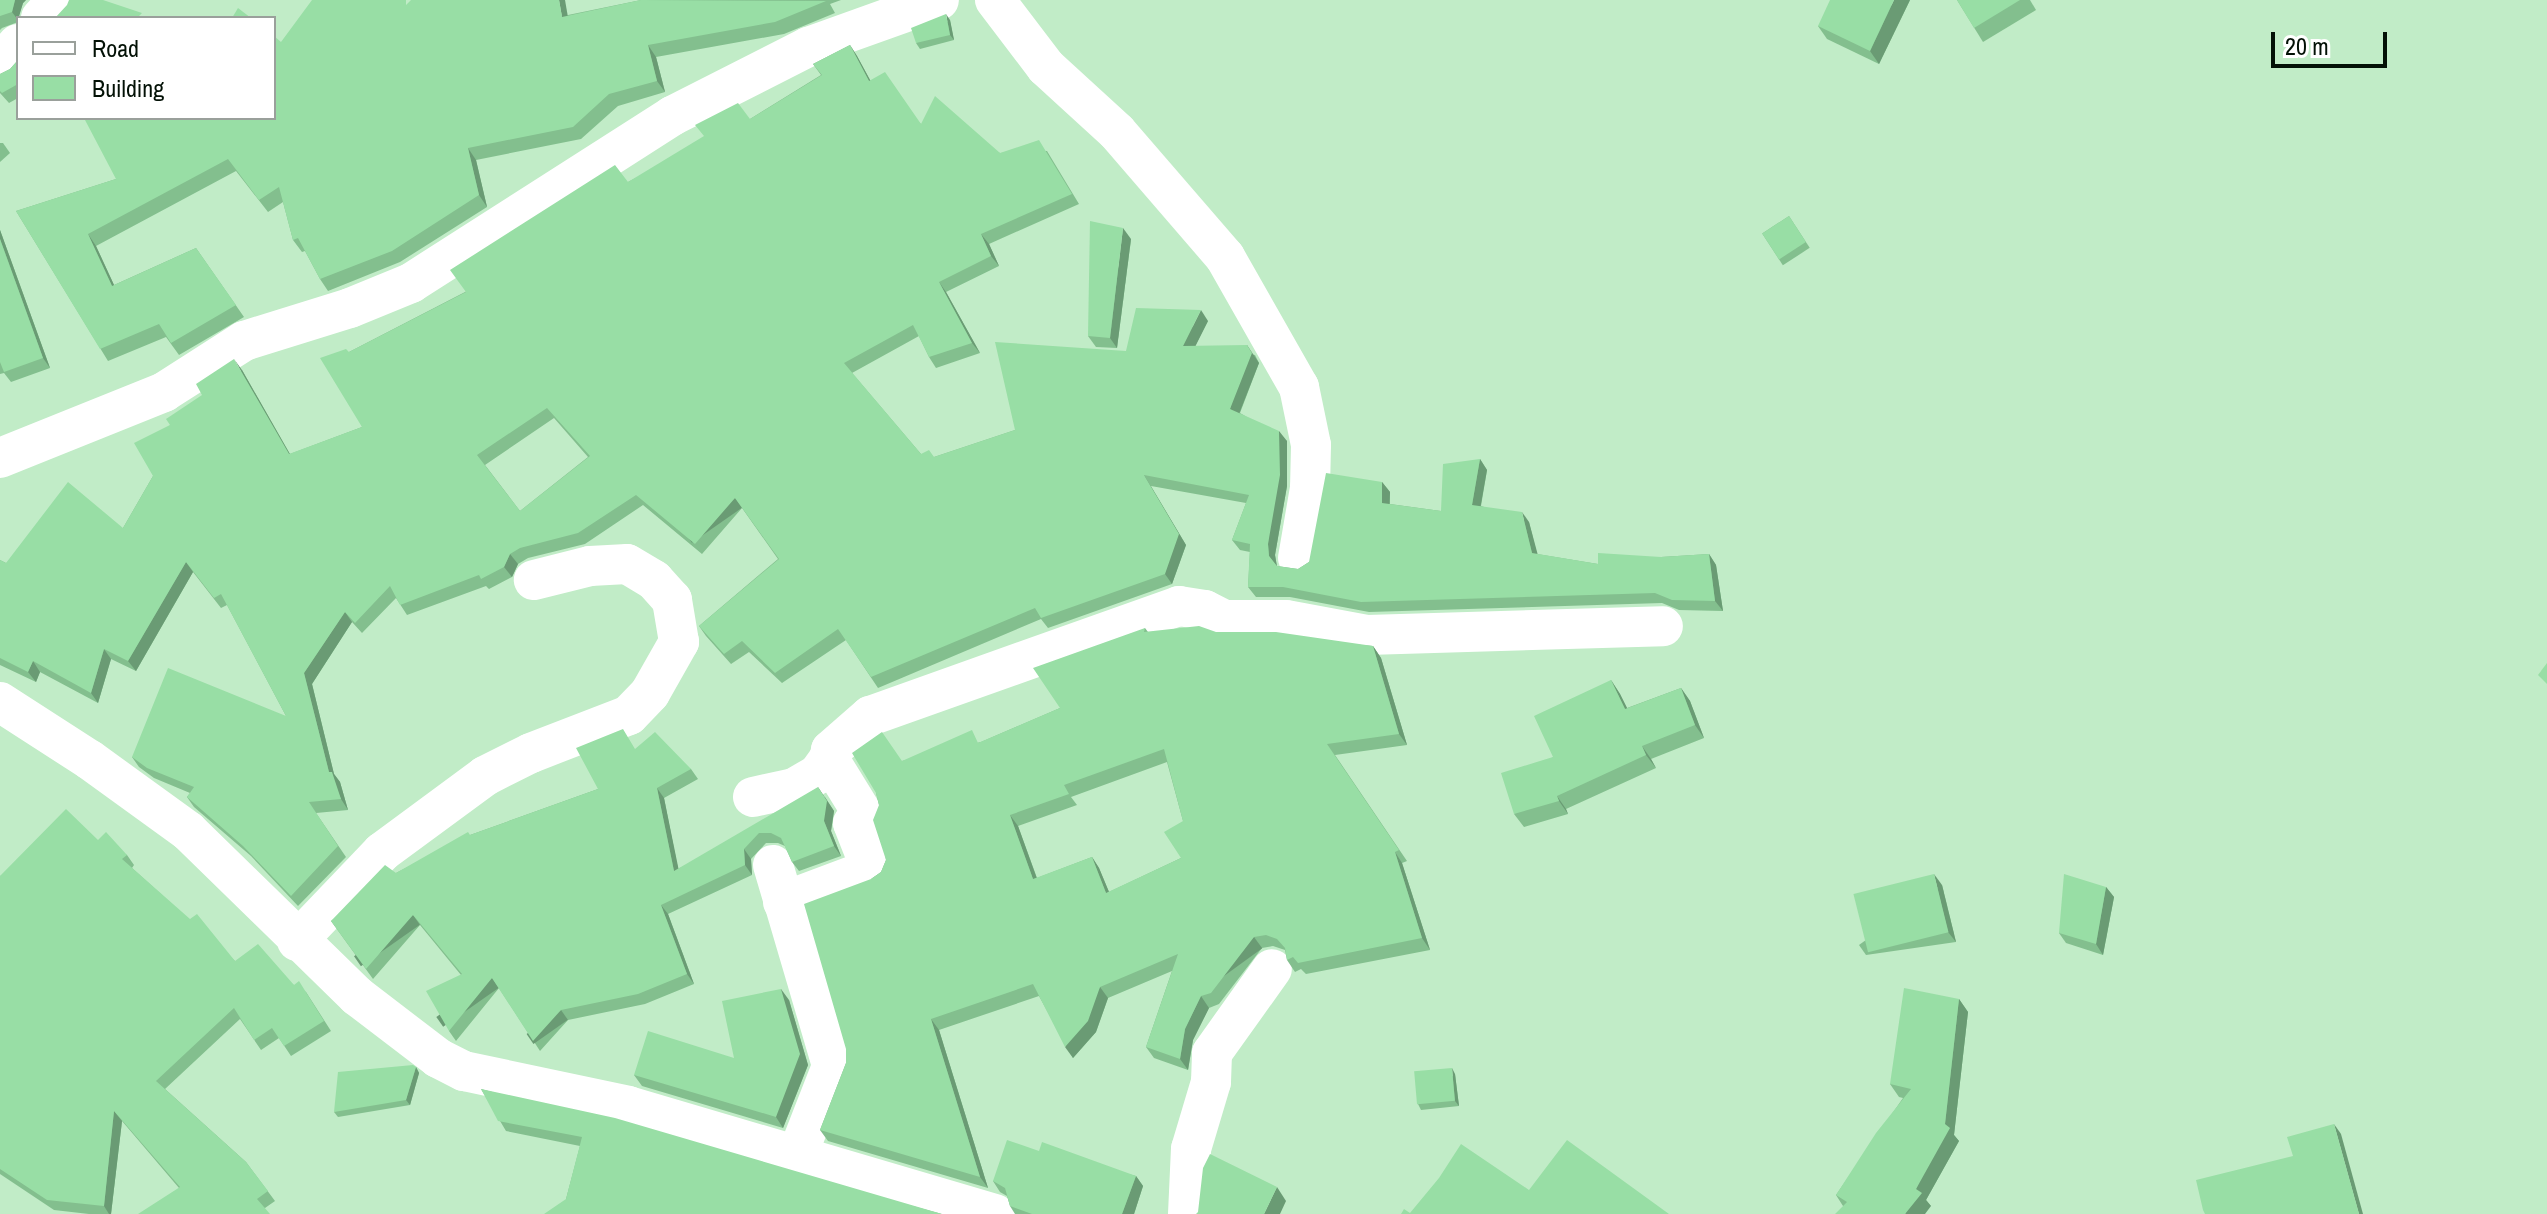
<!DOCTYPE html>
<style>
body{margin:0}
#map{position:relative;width:2547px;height:1214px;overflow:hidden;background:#c1ecc7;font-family:"Archivo Narrow",sans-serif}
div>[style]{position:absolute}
.minor>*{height:40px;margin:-20px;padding:0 20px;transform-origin:20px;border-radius:20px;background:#fff}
.wall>*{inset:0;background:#83bf8e;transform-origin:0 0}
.shaded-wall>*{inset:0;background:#6a9b74;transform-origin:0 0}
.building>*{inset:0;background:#98dea5;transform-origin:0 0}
span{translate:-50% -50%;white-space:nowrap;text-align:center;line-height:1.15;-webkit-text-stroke:7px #fff;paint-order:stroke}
.legend{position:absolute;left:16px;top:16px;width:260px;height:104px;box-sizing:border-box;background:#fff;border:2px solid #9aa09b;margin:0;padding:10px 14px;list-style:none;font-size:24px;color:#031106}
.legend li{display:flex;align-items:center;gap:16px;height:40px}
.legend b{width:40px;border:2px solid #9aa09b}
.scale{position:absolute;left:2271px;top:32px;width:116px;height:36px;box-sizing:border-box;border:4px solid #031106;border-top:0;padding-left:10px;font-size:24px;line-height:28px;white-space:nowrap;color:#031106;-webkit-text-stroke:6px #fff;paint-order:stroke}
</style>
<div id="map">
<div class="minor">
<div style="left:995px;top:0;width:84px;rotate:52.7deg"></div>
<div style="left:1046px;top:67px;width:96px;rotate:42.5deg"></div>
<div style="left:1117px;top:132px;width:165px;rotate:49.2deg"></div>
<div style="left:1225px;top:257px;width:150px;rotate:60.4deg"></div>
<div style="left:1299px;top:387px;width:59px;rotate:78.3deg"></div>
<div style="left:1311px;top:445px;width:43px;rotate:91.3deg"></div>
<div style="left:1310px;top:488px;width:71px;rotate:99.7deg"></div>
<div style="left:41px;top:18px;width:24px;rotate:-48deg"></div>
<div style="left:0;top:63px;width:26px;rotate:-47deg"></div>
<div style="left:0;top:458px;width:177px;rotate:-21.9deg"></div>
<div style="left:164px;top:392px;width:95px;rotate:-32.5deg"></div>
<div style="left:244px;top:341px;width:111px;rotate:-17.3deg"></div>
<div style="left:350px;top:308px;width:66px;rotate:-22.3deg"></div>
<div style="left:411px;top:283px;width:310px;rotate:-32.6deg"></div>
<div style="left:672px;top:116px;width:153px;rotate:-26.9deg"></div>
<div style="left:808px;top:47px;width:139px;rotate:-19.7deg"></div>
<div style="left:0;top:702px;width:107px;rotate:32.8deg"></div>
<div style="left:90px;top:760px;width:121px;rotate:35.9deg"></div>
<div style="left:188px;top:831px;width:236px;rotate:44.3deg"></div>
<div style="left:357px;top:996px;width:102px;rotate:37.4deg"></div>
<div style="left:438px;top:1058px;width:29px;rotate:27deg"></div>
<div style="left:464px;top:1071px;width:168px;rotate:12deg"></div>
<div style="left:628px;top:1106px;width:383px;rotate:16.4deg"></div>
<div style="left:753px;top:797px;width:42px;rotate:-12.4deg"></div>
<div style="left:794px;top:788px;width:28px;rotate:-30deg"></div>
<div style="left:818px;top:774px;width:19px;rotate:-54deg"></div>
<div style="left:829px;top:759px;width:9px;rotate:-77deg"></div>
<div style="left:831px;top:750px;width:52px;rotate:-41.1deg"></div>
<div style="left:870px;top:716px;width:328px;rotate:-19.6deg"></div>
<div style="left:1179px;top:606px;width:26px;rotate:9deg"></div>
<div style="left:1205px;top:610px;width:22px;rotate:27deg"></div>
<div style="left:1225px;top:620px;width:61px"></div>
<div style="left:1286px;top:620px;width:82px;rotate:10.5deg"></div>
<div style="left:1367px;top:635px;width:296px;rotate:-1.7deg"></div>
<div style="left:773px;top:865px;width:209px;rotate:73.6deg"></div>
<div style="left:832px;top:1066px;width:83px;rotate:111.3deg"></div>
<div style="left:802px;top:1143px;width:16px;rotate:94deg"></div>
<div style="left:783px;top:902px;width:94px;rotate:-20.6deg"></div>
<div style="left:871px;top:869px;width:49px;rotate:-111.4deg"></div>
<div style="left:853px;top:823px;width:13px;rotate:-32deg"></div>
<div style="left:864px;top:816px;width:67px;rotate:-121.6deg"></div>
<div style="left:297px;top:941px;width:123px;rotate:-46.3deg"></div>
<div style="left:382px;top:852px;width:128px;rotate:-36.4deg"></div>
<div style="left:485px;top:776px;width:51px;rotate:-26.6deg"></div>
<div style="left:531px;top:753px;width:105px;rotate:-21.2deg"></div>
<div style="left:629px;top:715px;width:30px;rotate:-46deg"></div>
<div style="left:650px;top:693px;width:59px;rotate:-60.4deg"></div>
<div style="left:679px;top:642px;width:43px;rotate:-99.5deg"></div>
<div style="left:672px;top:600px;width:27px;rotate:-132deg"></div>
<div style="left:654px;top:580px;width:31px;rotate:-149deg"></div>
<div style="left:627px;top:564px;width:37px;rotate:177deg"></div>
<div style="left:590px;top:566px;width:58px;rotate:166deg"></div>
<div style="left:1188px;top:1214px;width:65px;rotate:-87.4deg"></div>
<div style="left:1191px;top:1149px;width:70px;rotate:-73.4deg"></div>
<div style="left:1211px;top:1082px;width:29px;rotate:-88deg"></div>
<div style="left:1212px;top:1053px;width:103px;rotate:-54.5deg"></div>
</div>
<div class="wall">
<div style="clip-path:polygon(0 0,26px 0,23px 3px,18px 18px,18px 22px,2px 28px,0 30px)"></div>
<div style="clip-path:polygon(641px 0,841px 0,830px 4px,835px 13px,784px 34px,656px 57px,665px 92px,618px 106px,581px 139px,476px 160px,487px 207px,400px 262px,328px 291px,320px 279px,305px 251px,302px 252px,293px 240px,283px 202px,268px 212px,236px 171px,96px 246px,114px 285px,196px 248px,244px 317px,179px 355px,166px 337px,108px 361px,16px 211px,116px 179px,281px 42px,568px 15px)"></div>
<div style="clip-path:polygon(1910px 0,1879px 64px,1827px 39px,1818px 26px)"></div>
<div style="clip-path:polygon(1957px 0,2030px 0,2036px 10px,1983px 42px)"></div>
<div style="clip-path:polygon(950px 20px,954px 40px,920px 49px,916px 43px)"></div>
<div style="clip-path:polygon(evenodd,850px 45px,857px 56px,870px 80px,921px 124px,1000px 153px,1047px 151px,1079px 204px,989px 244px,999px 266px,946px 292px,980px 353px,936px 368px,929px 357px,919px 336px,852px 373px,921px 454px,934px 457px,1015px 430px,1126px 351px,1208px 321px,1195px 346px,1255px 355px,1259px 363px,1240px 413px,1287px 441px,1287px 486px,1275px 555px,1277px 566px,1298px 569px,1309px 562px,1382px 482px,1390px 492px,1390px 504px,1441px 511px,1480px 459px,1487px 470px,1481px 506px,1529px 522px,1537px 554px,1598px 564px,1661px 557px,1709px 554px,1716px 565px,1723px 611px,1679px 610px,1662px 603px,1369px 612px,1290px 597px,1256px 597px,1248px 587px,1250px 552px,1240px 550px,1232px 540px,1246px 503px,1151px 486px,1186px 545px,1172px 584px,1048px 628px,1041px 619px,878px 688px,846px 640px,782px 683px,749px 652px,731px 664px,706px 636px,699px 626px,778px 559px,742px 508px,702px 554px,643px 505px,585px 544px,528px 558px,518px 564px,512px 577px,489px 589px,486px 586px,407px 615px,396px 598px,362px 633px,352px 622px,312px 684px,334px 774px,340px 782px,348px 810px,316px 813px,346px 857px,298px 906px,251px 856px,194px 807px,187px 797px,190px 793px,154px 778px,139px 767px,132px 757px,286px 716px,227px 605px,221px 608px,193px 572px,136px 671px,111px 659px,98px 703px,40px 672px,36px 682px,0 665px,0 560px,6px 563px,123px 528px,153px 476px,170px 425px,242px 370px,290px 454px,362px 427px,349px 352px,465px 292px,628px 182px,750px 119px,821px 75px,813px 64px,850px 45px,554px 418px,588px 457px,520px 511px,485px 465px,554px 418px)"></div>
<div style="clip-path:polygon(18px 60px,18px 98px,9px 103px,0 93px,0 74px,10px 69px)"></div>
<div style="clip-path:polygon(0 143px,3px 143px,10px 153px,0 162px)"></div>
<div style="left:1789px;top:216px;width:38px;height:32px;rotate:57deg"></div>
<div style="clip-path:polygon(0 230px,50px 368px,11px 382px,4px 373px,0 374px)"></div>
<div style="clip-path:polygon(1131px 239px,1117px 348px,1096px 347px,1088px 336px)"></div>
<div style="clip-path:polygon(evenodd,1145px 628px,1148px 632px,1216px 632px,1373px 646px,1381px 658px,1407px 745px,1335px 755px,1407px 861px,1402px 863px,1430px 950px,1306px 974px,1301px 969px,1295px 972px,1287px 960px,1285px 950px,1273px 946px,1262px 948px,1219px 1004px,1209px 1008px,1193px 1040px,1188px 1070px,1154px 1058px,1146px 1047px,1172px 971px,1108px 998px,1096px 1032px,1073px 1058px,1039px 996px,939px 1030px,988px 1188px,828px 1141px,820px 1130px,846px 1063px,871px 879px,881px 872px,886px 860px,879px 805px,876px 793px,902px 761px,981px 742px,1060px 708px,1145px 628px,1167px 762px,1183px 821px,1181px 858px,1109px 892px,1099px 868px,1092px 857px,1037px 878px,1018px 826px,1077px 805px,1071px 797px,1167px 762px)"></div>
<div style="clip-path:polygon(1611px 680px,1620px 694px,1627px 708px,1681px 688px,1690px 701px,1704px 738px,1651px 759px,1656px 768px,1566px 809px,1568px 814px,1524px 827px,1514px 814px,1553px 757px)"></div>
<div style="clip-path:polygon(636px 749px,691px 769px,698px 779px,664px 798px,678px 869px,825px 797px,834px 811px,831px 831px,841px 856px,799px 871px,792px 862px,785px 846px,778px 843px,766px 843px,751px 859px,752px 875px,668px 914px,694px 984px,645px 1004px,568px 1020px,540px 1051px,499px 988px,456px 1041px,449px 1031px,461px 975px,420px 925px,373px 979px,331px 921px,396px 873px,470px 835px,598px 789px)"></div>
<div style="clip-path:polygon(98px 840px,127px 855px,134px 865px,132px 868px,235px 961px,294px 985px,306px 992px,331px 1031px,291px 1056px,279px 1038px,261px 1050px,240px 1019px,165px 1089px,246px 1162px,275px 1201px,265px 1208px,179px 1188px,122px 1121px,111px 1214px,89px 1214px,54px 1210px,0 1174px,0 876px)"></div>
<div style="clip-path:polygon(1942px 885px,1956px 942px,1866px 955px,1859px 945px)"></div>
<div style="clip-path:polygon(2106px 887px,2114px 897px,2103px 955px,2066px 943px,2059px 933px)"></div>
<div style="clip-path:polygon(1959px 999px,1968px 1012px,1954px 1135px,1959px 1141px,1926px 1200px,1931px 1206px,1843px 1206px,1836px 1195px,1903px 1098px,1899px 1097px,1890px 1084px)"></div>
<div style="clip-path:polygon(789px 1000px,808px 1065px,783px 1128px,642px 1086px,634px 1075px,734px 1058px)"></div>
<div style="clip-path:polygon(416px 1067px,419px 1073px,410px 1105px,338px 1117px,334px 1112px)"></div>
<div style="clip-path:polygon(1455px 1074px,1459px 1106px,1421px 1110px,1418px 1104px)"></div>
<div style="clip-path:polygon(481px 1089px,942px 1214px,566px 1199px,580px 1146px,506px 1131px)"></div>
<div style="clip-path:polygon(1039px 1151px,1136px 1176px,1143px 1186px,1134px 1214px,1015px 1214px,1010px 1206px,1007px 1196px,1000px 1192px,993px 1181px)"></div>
</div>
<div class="shaded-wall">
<div style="clip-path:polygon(15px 0,26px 0,23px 3px,18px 20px,12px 12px)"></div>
<div style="clip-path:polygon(559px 0,565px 0,570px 29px,562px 17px)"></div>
<div style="clip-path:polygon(1894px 0,1910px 0,1879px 64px,1870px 51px)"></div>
<div style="clip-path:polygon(946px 14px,950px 20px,954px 40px,950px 35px)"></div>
<div style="clip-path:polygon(648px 45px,656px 57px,665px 92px,657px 81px)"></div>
<div style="clip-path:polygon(850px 45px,857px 56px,876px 91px,869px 81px)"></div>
<div style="clip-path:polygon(468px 148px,476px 160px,487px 207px,479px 195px)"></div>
<div style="clip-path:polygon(1123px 228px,1131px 239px,1117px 348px,1110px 338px)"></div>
<div style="clip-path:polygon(0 230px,50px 368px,43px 358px,0 239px)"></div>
<div style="clip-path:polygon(88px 234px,96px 246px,120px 298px,112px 286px)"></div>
<div style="clip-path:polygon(981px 234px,989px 244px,999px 266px,991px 256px)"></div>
<div style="clip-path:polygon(939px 282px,946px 292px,980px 353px,972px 343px)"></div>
<div style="clip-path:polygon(1201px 310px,1208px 321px,1190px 357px,1183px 346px)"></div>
<div style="clip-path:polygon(1247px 345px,1259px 363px,1237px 419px,1230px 409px)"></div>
<div style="clip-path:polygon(234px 359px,242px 370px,296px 465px,289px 454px)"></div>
<div style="clip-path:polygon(1279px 431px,1287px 441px,1287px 486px,1275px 555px,1277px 567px,1269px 556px,1268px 544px)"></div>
<div style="clip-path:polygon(1480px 459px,1487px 470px,1479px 515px,1472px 505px)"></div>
<div style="clip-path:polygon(1144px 475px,1186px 545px,1172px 584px,1165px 574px)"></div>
<div style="clip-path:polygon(1382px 482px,1390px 492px,1389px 514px,1382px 503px)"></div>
<div style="left:735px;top:498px;width:12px;height:61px;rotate:55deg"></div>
<div style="clip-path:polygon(1522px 512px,1529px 522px,1540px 563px,1532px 553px)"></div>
<div style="clip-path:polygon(510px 554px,518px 564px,512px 577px,504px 567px)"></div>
<div style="clip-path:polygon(1709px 554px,1716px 565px,1723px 611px,1715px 601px)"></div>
<div style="clip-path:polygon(186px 562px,193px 572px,136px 671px,128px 661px)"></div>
<div style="clip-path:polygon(345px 612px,352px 622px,312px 684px,334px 774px,340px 782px,348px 810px,341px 799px,329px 772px,304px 673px)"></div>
<div style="clip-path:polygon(1373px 646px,1381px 658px,1407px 745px,1399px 734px)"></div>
<div style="clip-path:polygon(104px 649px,111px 659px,98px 703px,91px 693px)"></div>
<div style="clip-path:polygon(33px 661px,40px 672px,36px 682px,28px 672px)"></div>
<div style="clip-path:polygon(1611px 680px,1620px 694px,1634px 722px,1625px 709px)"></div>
<div style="clip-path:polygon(1681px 688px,1690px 701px,1704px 738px,1695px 725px)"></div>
<div style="clip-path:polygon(1642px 746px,1651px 759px,1656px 768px,1646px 755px)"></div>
<div style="clip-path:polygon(818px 787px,834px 811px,831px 831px,841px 856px,834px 846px,824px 821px)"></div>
<div style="clip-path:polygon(657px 788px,664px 798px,681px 881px,674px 871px)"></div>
<div style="clip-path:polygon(1557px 796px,1566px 809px,1568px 814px,1559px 801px)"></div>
<div style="clip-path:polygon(1010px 815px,1018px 826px,1041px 890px,1033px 879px)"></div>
<div style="clip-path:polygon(744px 849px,751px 859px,752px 875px,745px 865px)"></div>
<div style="clip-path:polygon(1395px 852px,1402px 863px,1430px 950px,1422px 938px)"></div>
<div style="clip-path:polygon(1092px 857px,1099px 868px,1114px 904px,1106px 893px)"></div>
<div style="clip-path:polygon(1934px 874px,1942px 885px,1956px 942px,1948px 932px)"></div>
<div style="clip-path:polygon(2106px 887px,2114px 897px,2103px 955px,2096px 944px)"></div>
<div style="clip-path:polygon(661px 905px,668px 914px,694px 984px,687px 974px)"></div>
<div style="left:413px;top:915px;width:12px;height:72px;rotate:55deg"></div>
<div style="left:1254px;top:937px;width:14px;height:71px;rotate:54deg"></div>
<div style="left:492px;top:978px;width:12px;height:68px;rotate:55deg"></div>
<div style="clip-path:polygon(1100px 987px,1108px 998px,1096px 1032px,1073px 1058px,1065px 1047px)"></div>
<div style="clip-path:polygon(781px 989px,789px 1000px,808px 1065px,783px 1128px,776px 1117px)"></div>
<div style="clip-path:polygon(1201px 996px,1209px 1008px,1193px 1040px,1188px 1070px,1180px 1059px,1185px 1029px)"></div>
<div style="clip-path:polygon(1959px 999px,1968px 1012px,1954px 1135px,1959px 1141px,1926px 1200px,1931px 1206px,1925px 1214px,1905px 1214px,1945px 1124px)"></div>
<div style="left:561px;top:1010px;width:12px;height:42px;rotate:55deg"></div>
<div style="clip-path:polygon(931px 1019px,939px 1030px,988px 1188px,980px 1177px)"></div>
<div style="clip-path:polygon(416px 1067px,419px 1073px,410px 1105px,406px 1100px)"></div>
<div style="clip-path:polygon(1452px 1068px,1455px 1074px,1459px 1106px,1455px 1101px)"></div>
<div style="clip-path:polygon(114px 1111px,122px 1121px,111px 1214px,109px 1214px,104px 1206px)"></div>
<div style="clip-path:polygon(2334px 1124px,2341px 1134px,2363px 1214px,2359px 1214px)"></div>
<div style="clip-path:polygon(1136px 1176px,1143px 1186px,1134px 1214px,1122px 1214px)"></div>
<div style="clip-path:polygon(1277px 1187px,1286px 1201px,1280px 1214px,1264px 1214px)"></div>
</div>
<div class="building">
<div style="clip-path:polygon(0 0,15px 0,12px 12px,0 16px)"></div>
<div style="clip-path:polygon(69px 0,103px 0,142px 13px,137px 18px,55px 18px,67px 5px)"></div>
<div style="clip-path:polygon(312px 0,406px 0,406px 5px,411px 0,559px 0,562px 17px,641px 0,826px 1px,775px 22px,648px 45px,657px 81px,609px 94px,573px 127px,468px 148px,479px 195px,392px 251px,320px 279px,298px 238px,293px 240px,279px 187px,259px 200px,228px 159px,88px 234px,112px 286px,196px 248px,236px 305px,171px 343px,159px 324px,100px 349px,16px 211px,116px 179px,85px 120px,88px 118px,274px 118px,274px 36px,281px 42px)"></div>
<div style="clip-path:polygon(1830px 0,1894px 0,1870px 51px,1818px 26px)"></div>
<div style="clip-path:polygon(1957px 0,2020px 0,1974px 28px)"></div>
<div style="clip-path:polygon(238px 8px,251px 18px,232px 18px)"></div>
<div style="clip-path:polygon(946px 14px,950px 35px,916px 43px,911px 28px)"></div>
<div style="clip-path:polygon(evenodd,850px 45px,869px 81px,885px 72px,921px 124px,935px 96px,1000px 153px,1039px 140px,1072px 194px,981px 234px,991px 256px,939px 282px,972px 343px,929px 357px,913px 325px,844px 363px,921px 454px,929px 450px,934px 457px,1015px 430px,995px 342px,1126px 351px,1136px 308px,1201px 310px,1183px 346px,1247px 345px,1252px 353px,1230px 409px,1279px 431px,1280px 475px,1268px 544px,1269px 556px,1277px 566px,1298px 569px,1309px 562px,1326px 473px,1382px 482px,1382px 503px,1441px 511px,1443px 464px,1480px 459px,1472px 505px,1522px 512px,1532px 553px,1598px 564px,1598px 553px,1661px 557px,1709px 554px,1715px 601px,1672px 600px,1655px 593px,1361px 602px,1283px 587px,1248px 587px,1250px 544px,1232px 540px,1249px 495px,1144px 475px,1179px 534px,1165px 574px,1041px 618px,1035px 608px,871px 677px,838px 629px,775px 673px,742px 641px,724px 654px,699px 626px,779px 559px,735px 498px,695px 544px,636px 495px,578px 533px,520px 548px,510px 554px,504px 567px,481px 579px,479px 575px,400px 605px,390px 586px,355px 623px,345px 612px,304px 673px,329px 772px,332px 772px,341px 799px,309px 802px,338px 846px,291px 896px,243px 846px,187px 797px,194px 787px,147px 768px,132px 757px,168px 668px,286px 716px,221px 594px,214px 598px,186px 562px,128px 661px,104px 649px,91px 693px,33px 661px,28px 672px,0 658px,0 560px,6px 563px,68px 482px,123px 528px,153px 476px,134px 443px,170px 425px,166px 419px,202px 395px,196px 384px,234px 359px,289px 454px,362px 427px,320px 358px,346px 349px,349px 352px,466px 292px,450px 270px,615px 165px,628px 182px,704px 136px,695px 125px,738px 103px,750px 119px,822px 75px,813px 64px,850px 45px,547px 408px,590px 456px,520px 511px,477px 455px,547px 408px)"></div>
<div style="clip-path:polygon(18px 60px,18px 84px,2px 93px,0 91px,0 74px,10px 69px)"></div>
<div style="left:1789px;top:216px;width:31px;height:32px;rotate:57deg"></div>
<div style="clip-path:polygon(1090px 221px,1123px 228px,1110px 338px,1088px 336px)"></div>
<div style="clip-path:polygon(0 239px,43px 358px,4px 372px,0 362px)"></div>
<div style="clip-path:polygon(evenodd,1199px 626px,1216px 632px,1276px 632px,1373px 646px,1399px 734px,1327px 744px,1399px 850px,1395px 852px,1422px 938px,1298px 963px,1293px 957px,1287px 960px,1285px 948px,1277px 939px,1266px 935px,1254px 937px,1211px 993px,1201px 996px,1185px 1029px,1180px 1059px,1146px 1047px,1178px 954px,1100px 987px,1088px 1021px,1065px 1047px,1033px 984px,931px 1019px,980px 1177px,820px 1130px,846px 1063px,846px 1049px,804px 904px,871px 879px,881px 872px,886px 860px,873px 820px,879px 805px,876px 793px,852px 753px,882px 732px,902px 761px,972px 730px,978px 743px,1060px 708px,1033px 668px,1145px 628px,1144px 632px,1199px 626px,1164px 749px,1183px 821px,1164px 832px,1181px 858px,1106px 893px,1092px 857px,1033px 879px,1010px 815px,1069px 794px,1064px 785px,1164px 749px)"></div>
<div style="clip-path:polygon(2547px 663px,2547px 684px,2538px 675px)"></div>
<div style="clip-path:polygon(1611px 680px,1625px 709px,1681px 688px,1695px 725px,1642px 746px,1646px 755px,1557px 796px,1559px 801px,1514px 814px,1501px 773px,1553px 757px,1534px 716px)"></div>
<div style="clip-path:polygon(623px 729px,635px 749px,655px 732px,691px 769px,657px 788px,674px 871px,818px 787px,827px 801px,824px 821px,834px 846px,792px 862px,781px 838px,771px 833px,759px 833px,744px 849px,745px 865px,661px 905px,687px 974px,638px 994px,561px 1010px,533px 1041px,492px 978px,449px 1031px,426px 991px,462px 974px,413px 915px,366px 969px,331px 921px,385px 865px,396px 873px,468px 832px,470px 835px,598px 789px,576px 748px)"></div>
<div style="clip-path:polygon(66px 809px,98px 840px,106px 832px,127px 855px,122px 859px,190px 919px,197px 914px,235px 961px,258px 944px,294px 985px,299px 981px,324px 1021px,284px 1046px,272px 1028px,254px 1040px,234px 1008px,156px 1081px,246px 1162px,268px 1191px,257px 1199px,270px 1214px,138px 1214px,180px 1187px,114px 1111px,104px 1206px,47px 1200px,0 1169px,0 876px)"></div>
<div style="left:1934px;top:874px;width:60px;height:83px;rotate:76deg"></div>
<div style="clip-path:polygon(2064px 874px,2106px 887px,2096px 944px,2059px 933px)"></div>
<div style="clip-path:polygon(1904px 988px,1959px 999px,1945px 1124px,1950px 1128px,1916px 1189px,1922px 1193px,1905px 1214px,1835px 1214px,1847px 1202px,1836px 1195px,1876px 1133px,1911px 1089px,1890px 1084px)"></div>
<div style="clip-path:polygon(781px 989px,800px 1054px,776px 1117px,634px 1075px,648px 1031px,734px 1058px,722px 1001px)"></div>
<div style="clip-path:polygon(413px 1065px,416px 1067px,406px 1100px,334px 1112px,338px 1072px)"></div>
<div style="left:1452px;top:1068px;width:33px;height:38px;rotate:85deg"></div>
<div style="clip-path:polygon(481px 1089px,615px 1118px,942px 1214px,544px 1214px,566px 1199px,582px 1137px,498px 1121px)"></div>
<div style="clip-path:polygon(2334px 1124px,2359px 1214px,2205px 1214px,2203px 1210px,2196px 1180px,2293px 1156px,2287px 1137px)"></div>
<div style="clip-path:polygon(1007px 1140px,1039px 1151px,1042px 1142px,1136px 1176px,1122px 1214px,1032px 1214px,1010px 1206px,1005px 1188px,993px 1181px)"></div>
<div style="clip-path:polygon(1567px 1140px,1669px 1214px,1401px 1214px,1404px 1209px,1410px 1213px,1439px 1178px,1461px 1144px,1529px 1190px)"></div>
<div style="clip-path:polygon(1210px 1154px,1277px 1187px,1264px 1214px,1196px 1214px,1198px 1212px,1203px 1168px)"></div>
</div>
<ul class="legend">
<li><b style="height:10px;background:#fff"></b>Road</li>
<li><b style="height:22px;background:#98dea5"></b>Building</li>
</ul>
<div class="scale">20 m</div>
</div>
